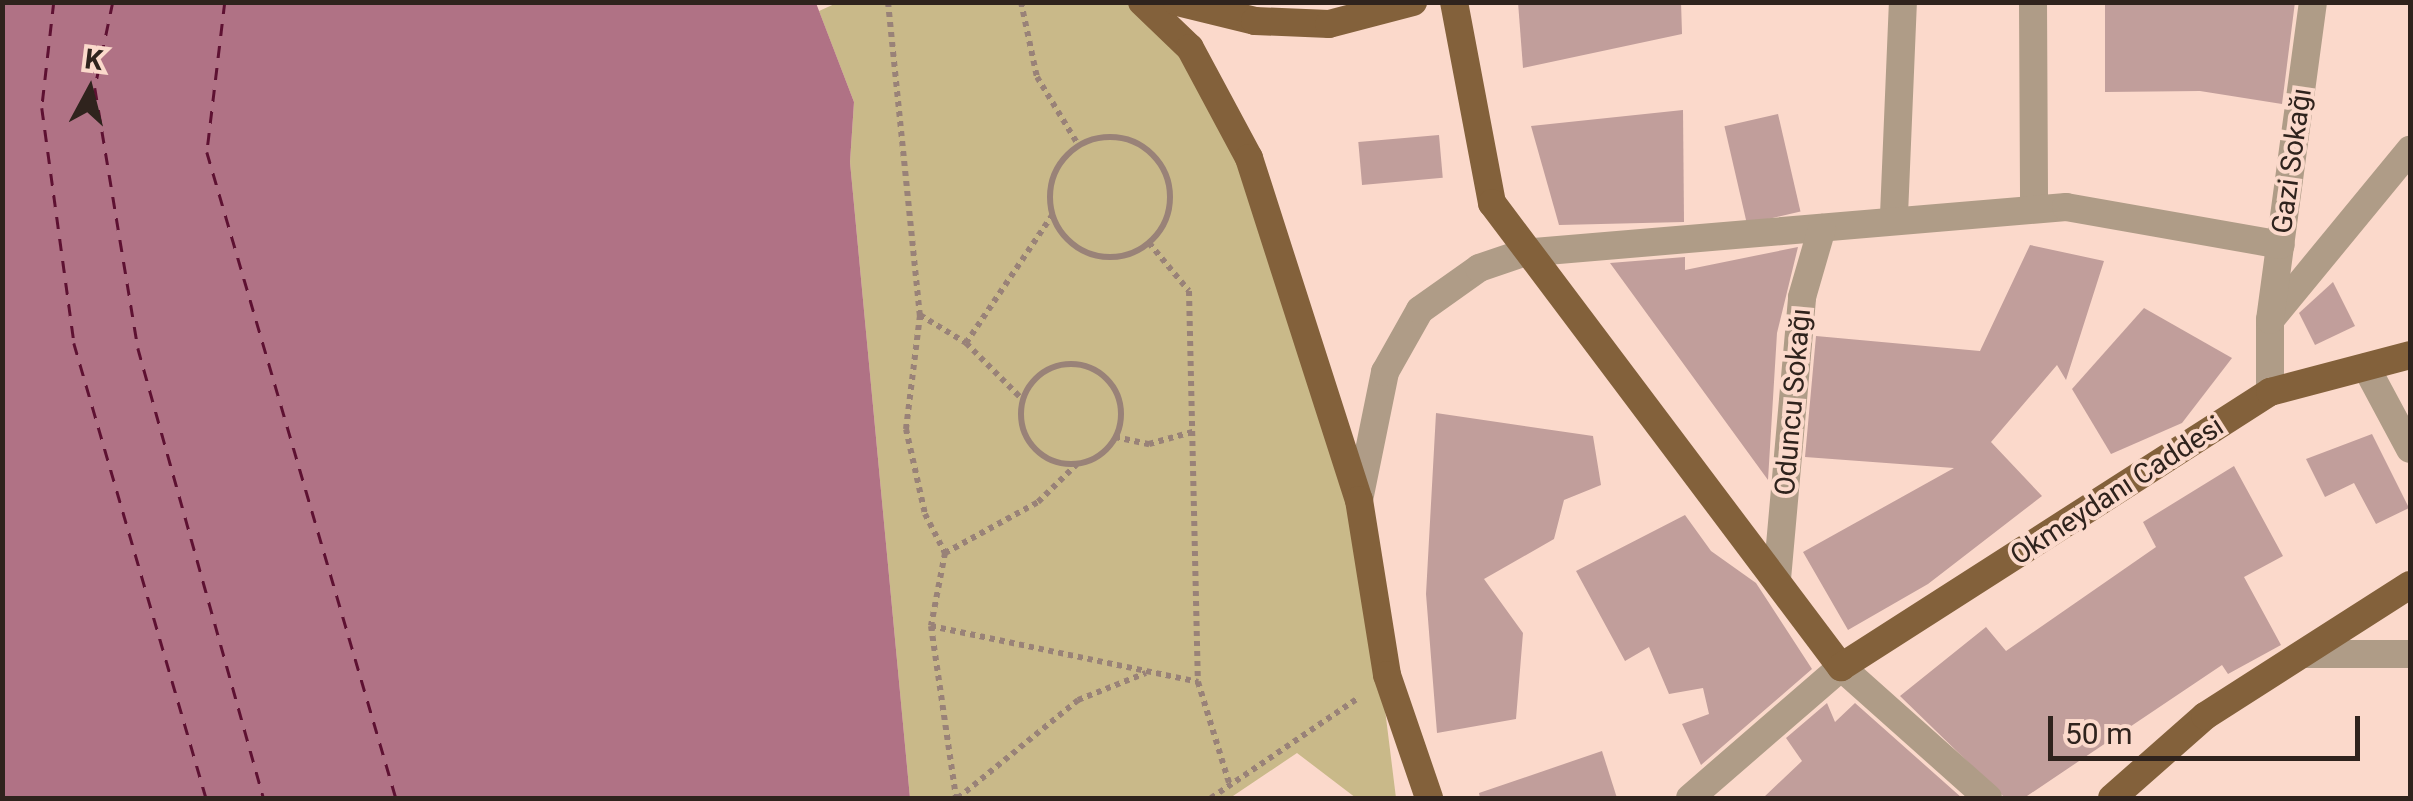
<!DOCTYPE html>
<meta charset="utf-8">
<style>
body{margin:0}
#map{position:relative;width:2413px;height:801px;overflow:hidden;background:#fbd9cb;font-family:Roboto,sans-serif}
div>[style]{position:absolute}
.green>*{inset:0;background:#c9b989}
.water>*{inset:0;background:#b07285}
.ferry>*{height:2.5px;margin-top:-1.25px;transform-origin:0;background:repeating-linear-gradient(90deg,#5e1132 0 12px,transparent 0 22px)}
.building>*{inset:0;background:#c19e9b;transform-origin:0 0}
.path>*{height:6px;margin-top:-3px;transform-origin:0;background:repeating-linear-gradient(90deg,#998278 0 5px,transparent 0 10px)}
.path>.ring{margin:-3px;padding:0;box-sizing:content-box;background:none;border:6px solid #998278;border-radius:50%}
.minor>*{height:28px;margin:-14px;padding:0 14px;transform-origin:14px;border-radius:14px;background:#af9c87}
.primary>*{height:28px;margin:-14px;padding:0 14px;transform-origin:14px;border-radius:14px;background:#83613b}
span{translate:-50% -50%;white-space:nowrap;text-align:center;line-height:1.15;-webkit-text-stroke:8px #fbd9cb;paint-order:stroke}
.street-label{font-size:28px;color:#2f231d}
.frame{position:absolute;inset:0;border:5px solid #2f231d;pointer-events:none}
.north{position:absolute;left:40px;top:40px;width:100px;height:100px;-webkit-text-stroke:8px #fbd9cb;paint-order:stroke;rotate:7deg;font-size:28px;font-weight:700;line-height:40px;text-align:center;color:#2f231d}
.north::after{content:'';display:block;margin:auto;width:35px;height:45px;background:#2f231d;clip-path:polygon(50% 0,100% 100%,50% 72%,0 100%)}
.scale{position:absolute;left:2048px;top:716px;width:312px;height:45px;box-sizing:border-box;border:5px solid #2f231d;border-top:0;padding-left:12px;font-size:30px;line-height:35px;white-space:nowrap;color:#2f231d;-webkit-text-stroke:8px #fbd9cb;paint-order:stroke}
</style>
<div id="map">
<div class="green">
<div style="clip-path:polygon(839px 2px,1142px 3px,1249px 158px,1359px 500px,1396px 798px,1356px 798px,1297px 753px,1230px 798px,910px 798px,850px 162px,854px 102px,819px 11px)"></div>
</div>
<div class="water">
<div style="clip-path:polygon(2px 3px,816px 3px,854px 102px,850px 162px,910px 798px,3px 798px)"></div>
</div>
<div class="ferry">
<div style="left:54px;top:2px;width:107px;rotate:96.5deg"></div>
<div style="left:42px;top:108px;width:237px;rotate:82.2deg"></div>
<div style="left:74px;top:343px;width:474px;rotate:73.8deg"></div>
<div style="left:113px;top:2px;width:88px;rotate:101.8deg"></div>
<div style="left:95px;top:88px;width:264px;rotate:80.6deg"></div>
<div style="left:138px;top:348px;width:467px;rotate:74.4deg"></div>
<div style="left:225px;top:2px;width:151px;rotate:96.8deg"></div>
<div style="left:207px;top:152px;width:673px;rotate:73.69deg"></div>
</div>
<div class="building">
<div style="clip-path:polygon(1518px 2px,1681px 2px,1682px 34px,1523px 68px)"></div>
<div style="clip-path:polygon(2105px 2px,2295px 2px,2282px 104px,2200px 91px,2105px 92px)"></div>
<div style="clip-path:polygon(1683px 110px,1684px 222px,1559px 225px,1531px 126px)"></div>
<div style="left:1778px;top:114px;width:100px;height:55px;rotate:77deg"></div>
<div style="left:1439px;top:135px;width:43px;height:81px;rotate:85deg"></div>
<div style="clip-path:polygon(2030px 245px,2104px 261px,2066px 380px,2057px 365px,1991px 442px,2042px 496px,1928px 584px,1848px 630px,1803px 552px,1954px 468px,1805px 457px,1816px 336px,1980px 351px)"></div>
<div style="clip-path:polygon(1798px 247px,1777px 333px,1768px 480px,1610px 263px,1685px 257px,1685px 270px)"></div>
<div style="clip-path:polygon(2333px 282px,2355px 326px,2315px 345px,2299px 313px)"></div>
<div style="clip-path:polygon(2144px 308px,2232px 358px,2182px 423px,2111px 454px,2072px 389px)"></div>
<div style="clip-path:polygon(1436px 413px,1593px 436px,1601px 485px,1564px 500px,1554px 539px,1484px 579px,1523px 633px,1516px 719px,1437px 733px,1426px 594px)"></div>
<div style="clip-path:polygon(2372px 434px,2409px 508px,2376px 524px,2354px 483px,2325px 497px,2306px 459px)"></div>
<div style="clip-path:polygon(2234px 466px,2283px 556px,2244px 577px,2281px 645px,2228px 674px,2222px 665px,2024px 798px,2005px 798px,1900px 696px,1986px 627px,2006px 651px,2156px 547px,2143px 522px)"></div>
<div style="clip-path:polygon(1685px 515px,1711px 551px,1756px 583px,1812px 669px,1701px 765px,1682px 724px,1709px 714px,1703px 688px,1669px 694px,1649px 647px,1625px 661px,1576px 571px)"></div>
<div style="clip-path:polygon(1827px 703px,1835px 722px,1855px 703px,1962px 798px,1763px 798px,1802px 761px,1786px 738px)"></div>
<div style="clip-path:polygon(1602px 751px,1617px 798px,1480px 798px,1479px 793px)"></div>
</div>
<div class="path">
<div style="left:888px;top:2px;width:315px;rotate:84.2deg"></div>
<div style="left:920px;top:315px;width:54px;rotate:31.3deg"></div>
<div style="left:966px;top:343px;width:156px;rotate:-56deg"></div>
<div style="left:1021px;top:2px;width:77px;rotate:78deg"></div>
<div style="left:1037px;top:77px;width:81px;rotate:58.7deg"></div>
<div class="ring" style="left:1050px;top:137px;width:114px;height:114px"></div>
<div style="left:1149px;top:243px;width:62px;rotate:50.2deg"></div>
<div style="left:1189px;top:291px;width:391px;rotate:88.7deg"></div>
<div style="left:1198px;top:682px;width:109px;rotate:72.9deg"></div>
<div style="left:920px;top:315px;width:115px;rotate:97deg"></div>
<div style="left:906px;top:429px;width:87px;rotate:77.4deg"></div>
<div style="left:925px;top:514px;width:44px;rotate:62.9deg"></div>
<div style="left:945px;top:553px;width:74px;rotate:100.9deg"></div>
<div style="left:931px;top:626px;width:174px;rotate:81.7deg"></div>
<div style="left:966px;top:343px;width:81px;rotate:45deg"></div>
<div class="ring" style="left:1021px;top:364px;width:94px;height:94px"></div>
<div style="left:1115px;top:437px;width:35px;rotate:12deg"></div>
<div style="left:1149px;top:444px;width:49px;rotate:-15.5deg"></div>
<div style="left:945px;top:553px;width:106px;rotate:-28.7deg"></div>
<div style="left:1038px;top:502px;width:54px;rotate:-44.3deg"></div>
<div style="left:931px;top:626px;width:273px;rotate:11.8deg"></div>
<div style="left:958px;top:798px;width:155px;rotate:-39.2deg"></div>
<div style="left:1078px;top:700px;width:73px;rotate:-21.7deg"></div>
<div style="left:1211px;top:798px;width:178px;rotate:-34.2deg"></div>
</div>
<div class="minor">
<div style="left:2033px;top:2px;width:207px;rotate:89.7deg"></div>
<div style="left:1894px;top:215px;width:213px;rotate:-87.6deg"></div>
<div style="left:2271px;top:319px;width:219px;rotate:-50.6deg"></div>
<div style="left:2366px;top:367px;width:93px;rotate:61.8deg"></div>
<div style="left:2270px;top:392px;width:72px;rotate:-90deg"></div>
<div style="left:2270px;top:320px;width:321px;rotate:-82.3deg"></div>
<div style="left:1359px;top:500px;width:131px;rotate:-78.5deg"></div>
<div style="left:1385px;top:372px;width:71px;rotate:-60.6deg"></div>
<div style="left:1420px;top:310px;width:72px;rotate:-35.4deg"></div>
<div style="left:1479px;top:268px;width:46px;rotate:-18.8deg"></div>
<div style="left:1523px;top:253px;width:545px;rotate:-4.84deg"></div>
<div style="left:2066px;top:207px;width:218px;rotate:10deg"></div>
<div style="left:1777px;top:579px;width:283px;rotate:-84.9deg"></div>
<div style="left:1802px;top:297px;width:72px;rotate:-73.8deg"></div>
<div style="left:2303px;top:654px;width:107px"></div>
<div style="left:1690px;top:798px;width:200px;rotate:-40.9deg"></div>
<div style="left:1841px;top:667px;width:197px;rotate:41.7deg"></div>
</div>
<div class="primary">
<div style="left:1142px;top:2px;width:66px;rotate:43.8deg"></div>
<div style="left:1190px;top:48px;width:125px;rotate:61.8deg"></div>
<div style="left:1249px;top:158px;width:359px;rotate:72.2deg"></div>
<div style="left:1359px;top:500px;width:177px;rotate:80.9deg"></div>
<div style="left:1387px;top:675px;width:130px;rotate:71.1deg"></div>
<div style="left:1177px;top:2px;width:80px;rotate:13.7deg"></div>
<div style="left:1255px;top:21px;width:74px;rotate:2.3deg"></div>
<div style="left:1329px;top:24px;width:87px;rotate:-14.7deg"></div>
<div style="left:1454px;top:2px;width:205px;rotate:79.3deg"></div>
<div style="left:1492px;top:203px;width:581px;rotate:53.05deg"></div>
<div style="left:1841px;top:667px;width:510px;rotate:-32.66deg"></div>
<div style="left:2270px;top:392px;width:145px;rotate:-14.8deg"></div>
<div style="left:2112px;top:798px;width:124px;rotate:-41.4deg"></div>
<div style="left:2205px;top:716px;width:243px;rotate:-32.6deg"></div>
</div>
<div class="street-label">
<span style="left:2292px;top:161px;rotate:-82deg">Gazi Sokağı</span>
<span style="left:1793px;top:402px;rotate:-85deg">Oduncu Sokağı</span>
<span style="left:2117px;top:491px;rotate:-33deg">Okmeydanı Caddesi</span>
</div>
<div class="frame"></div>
<div class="north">K</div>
<div class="scale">50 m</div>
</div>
